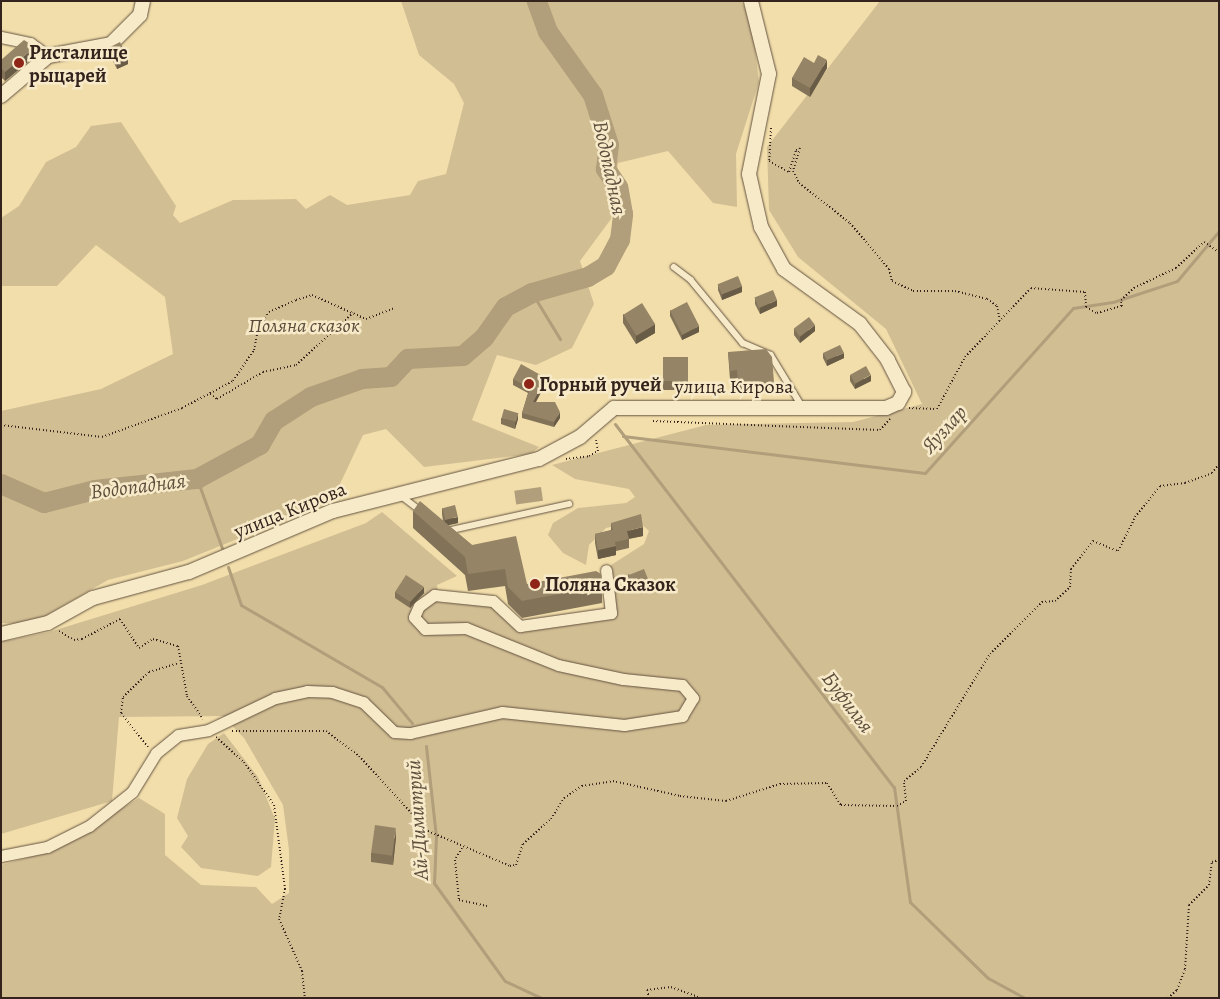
<!DOCTYPE html>
<meta charset="utf-8">
<style>
body{margin:0}
#map{position:relative;width:1220px;height:999px;overflow:hidden;background:#f2deab;font-family:Alegreya,serif}
div>[style]{position:absolute}
.green>*{inset:0;background:#d2be93}
.water>*{inset:0;background:#b19e7a;transform-origin:0 0}
.stream>*{height:3px;margin:-1.5px;padding:0 1.5px;transform-origin:1.5px;border-radius:1.5px;background:#b19e7a}
.river>*{height:20px;margin:-10px;padding:0 10px;transform-origin:10px;border-radius:10px;background:#b19e7a}
.path>*{height:2px;margin-top:-1px;transform-origin:0;background:repeating-linear-gradient(90deg,#33231c 0 1px,transparent 0 3.5px)}
.roads{filter:drop-shadow(0 0 1px #635240) drop-shadow(0 0 1px #635240)}
.service>*{height:5.5px;margin:-2.75px;padding:0 2.75px;transform-origin:2.75px;border-radius:2.75px;background:#f7eac8}
.minor>*{height:11px;margin:-5.5px;padding:0 5.5px;transform-origin:5.5px;border-radius:5.5px;background:#f7eac8}
.tertiary>*{height:14px;margin:-7px;padding:0 7px;transform-origin:7px;border-radius:7px;background:#f7eac8}
.wall>*{inset:0;background:#817258;transform-origin:0 0}
.shaded-wall>*{inset:0;background:#695c47}
.building>*{inset:0;background:#968466;transform-origin:0 0}
.dots>*{width:14px;height:14px;translate:-50% -50%;box-sizing:border-box;border:2px solid #f7eac8;border-radius:50%}
span{translate:-50% -50%;white-space:nowrap;text-align:center;line-height:1.15;-webkit-text-stroke:5px #f7eac8;paint-order:stroke}
.poi-label{font-size:20px;color:#33231c;font-weight:700}
.left{translate:0 -50%;text-align:left}
.park-label{font-size:20px;color:#5b4a3a;font-style:italic}
.street-label{font-size:20px;color:#33231c}
.water-label{font-size:21px;color:#5f4e3d;font-style:italic}
.frame{position:absolute;inset:0;border:2px solid #33231c;pointer-events:none}
</style>
<div id="map">
<div class="green">
<div style="clip-path:polygon(401px 1px,529px 1px,530px 6px,549px 1px,741px 1px,751px 17px,759px 82px,736px 154px,737px 207px,713px 203px,668px 151px,618px 163px,611px 219px,580px 261px,594px 304px,572px 348px,536px 365px,497px 355px,472px 420px,539px 447px,531px 454px,424px 467px,386px 429px,363px 435px,332px 501px,183px 561px,108px 580px,31px 624px,1px 623px,1px 411px,101px 389px,173px 354px,165px 297px,96px 245px,57px 286px,1px 286px,1px 218px,19px 206px,46px 162px,76px 147px,91px 126px,121px 122px,176px 206px,173px 215px,180px 223px,233px 200px,296px 199px,306px 209px,330px 195px,347px 205px,410px 195px,418px 181px,446px 174px,464px 103px,454px 84px,419px 55px)"></div>
<div style="clip-path:polygon(880px 1px,1219px 1px,1219px 998px,1px 998px,1px 865px,52px 851px,139px 798px,165px 814px,165px 855px,201px 885px,256px 887px,272px 904px,289px 893px,289px 850px,283px 805px,244px 738px,223px 716px,119px 717px,112px 801px,1px 834px,1px 642px,49px 632px,202px 585px,366px 523px,382px 512px,457px 576px,437px 585px,439px 602px,493px 606px,519px 630px,614px 619px,608px 567px,644px 544px,649px 531px,638px 521px,606px 528px,589px 545px,586px 565px,563px 553px,548px 535px,553px 523px,578px 508px,626px 503px,635px 497px,629px 489px,575px 479px,552px 465px,706px 425px,853px 422px,922px 404px,886px 329px,798px 257px,769px 210px,767px 147px)"></div>
<div style="clip-path:polygon(224px 733px,258px 777px,275px 819px,271px 867px,258px 876px,201px 868px,181px 847px,188px 836px,177px 818px,187px 779px,208px 744px)"></div>
</div>
<div class="water">
<div style="left:541px;top:487px;width:14px;height:27px;rotate:82deg"></div>
</div>
<div class="stream">
<div style="left:532px;top:293px;width:54px;rotate:58.7deg"></div>
<div style="left:615px;top:424px;width:458px;rotate:52.5deg"></div>
<div style="left:894px;top:787px;width:116px;rotate:82.1deg"></div>
<div style="left:910px;top:902px;width:109px;rotate:44.3deg"></div>
<div style="left:988px;top:978px;width:42px;rotate:28.4deg"></div>
<div style="left:623px;top:436px;width:304px;rotate:7deg"></div>
<div style="left:925px;top:473px;width:222px;rotate:-48.1deg"></div>
<div style="left:1073px;top:308px;width:40px;rotate:-8.5deg"></div>
<div style="left:1113px;top:302px;width:67px;rotate:-18.2deg"></div>
<div style="left:1177px;top:281px;width:65px;rotate:-50deg"></div>
<div style="left:197px;top:479px;width:73px;rotate:70.1deg"></div>
<div style="left:228px;top:567px;width:40px;rotate:71.1deg"></div>
<div style="left:241px;top:605px;width:163px;rotate:30.2deg"></div>
<div style="left:382px;top:687px;width:47px;rotate:50.2deg"></div>
<div style="left:426px;top:746px;width:91px;rotate:83.7deg"></div>
<div style="left:436px;top:836px;width:47px;rotate:92.4deg"></div>
<div style="left:434px;top:883px;width:121px;rotate:54.1deg"></div>
<div style="left:505px;top:981px;width:40px;rotate:25deg"></div>
</div>
<div class="river">
<div style="left:1px;top:484px;width:47px;rotate:23.8deg"></div>
<div style="left:44px;top:503px;width:53px;rotate:-14.3deg"></div>
<div style="left:95px;top:490px;width:103px;rotate:-6.2deg"></div>
<div style="left:197px;top:479px;width:72px;rotate:-28.4deg"></div>
<div style="left:260px;top:445px;width:28px;rotate:-60deg"></div>
<div style="left:274px;top:421px;width:44px;rotate:-33deg"></div>
<div style="left:311px;top:397px;width:54px;rotate:-19.4deg"></div>
<div style="left:362px;top:379px;width:29px;rotate:-4deg"></div>
<div style="left:391px;top:377px;width:25px;rotate:-47deg"></div>
<div style="left:408px;top:359px;width:55px;rotate:-3.1deg"></div>
<div style="left:463px;top:356px;width:28px;rotate:-41deg"></div>
<div style="left:484px;top:338px;width:38px;rotate:-55deg"></div>
<div style="left:506px;top:307px;width:30px;rotate:-28deg"></div>
<div style="left:532px;top:293px;width:58px;rotate:-15.9deg"></div>
<div style="left:588px;top:277px;width:21px;rotate:-31deg"></div>
<div style="left:606px;top:266px;width:30px;rotate:-62deg"></div>
<div style="left:620px;top:240px;width:26px;rotate:-83deg"></div>
<div style="left:623px;top:214px;width:27px;rotate:-100deg"></div>
<div style="left:618px;top:187px;width:22px;rotate:-124deg"></div>
<div style="left:606px;top:169px;width:24px;rotate:-83deg"></div>
<div style="left:609px;top:145px;width:52px;rotate:-107.7deg"></div>
<div style="left:593px;top:95px;width:77px;rotate:-125.5deg"></div>
<div style="left:548px;top:32px;width:33px;rotate:-110deg"></div>
</div>
<div class="path">
<div style="left:771px;top:128px;width:33px;rotate:93deg"></div>
<div style="left:769px;top:161px;width:23px;rotate:29deg"></div>
<div style="left:789px;top:172px;width:23px;rotate:-72deg"></div>
<div style="left:796px;top:150px;width:4px;rotate:-27deg"></div>
<div style="left:800px;top:148px;width:24px;rotate:107deg"></div>
<div style="left:793px;top:171px;width:13px;rotate:63deg"></div>
<div style="left:799px;top:183px;width:65px;rotate:38.1deg"></div>
<div style="left:850px;top:223px;width:60px;rotate:49.7deg"></div>
<div style="left:889px;top:269px;width:12px;rotate:76deg"></div>
<div style="left:892px;top:281px;width:23px;rotate:25deg"></div>
<div style="left:913px;top:291px;width:42px"></div>
<div style="left:955px;top:291px;width:33px;rotate:14deg"></div>
<div style="left:987px;top:299px;width:12px;rotate:35deg"></div>
<div style="left:997px;top:306px;width:15px;rotate:79deg"></div>
<div style="left:210px;top:394px;width:9px;rotate:36deg"></div>
<div style="left:217px;top:399px;width:53px;rotate:-30.4deg"></div>
<div style="left:263px;top:372px;width:34px;rotate:-12deg"></div>
<div style="left:296px;top:365px;width:77px;rotate:-42.4deg"></div>
<div style="left:909px;top:408px;width:28px;rotate:2deg"></div>
<div style="left:937px;top:409px;width:59px;rotate:-61.7deg"></div>
<div style="left:965px;top:357px;width:95px;rotate:-46.3deg"></div>
<div style="left:1031px;top:288px;width:54px;rotate:4.2deg"></div>
<div style="left:1085px;top:292px;width:15px;rotate:86deg"></div>
<div style="left:1086px;top:307px;width:13px;rotate:29deg"></div>
<div style="left:1097px;top:313px;width:26px;rotate:-16deg"></div>
<div style="left:1122px;top:306px;width:6px;rotate:-99deg"></div>
<div style="left:1121px;top:300px;width:18px;rotate:-43deg"></div>
<div style="left:1134px;top:288px;width:47px;rotate:-25.5deg"></div>
<div style="left:1176px;top:268px;width:38px;rotate:-43deg"></div>
<div style="left:1204px;top:242px;width:18px;rotate:34deg"></div>
<div style="left:653px;top:421px;width:227px;rotate:2.3deg"></div>
<div style="left:880px;top:430px;width:15px;rotate:-48deg"></div>
<div style="left:1px;top:425px;width:102px;rotate:6.8deg"></div>
<div style="left:102px;top:437px;width:85px;rotate:-19.9deg"></div>
<div style="left:182px;top:408px;width:58px;rotate:-27.9deg"></div>
<div style="left:233px;top:381px;width:37px;rotate:-56deg"></div>
<div style="left:254px;top:350px;width:20px;rotate:-79deg"></div>
<div style="left:258px;top:330px;width:21px;rotate:-59deg"></div>
<div style="left:269px;top:312px;width:30px;rotate:-24deg"></div>
<div style="left:296px;top:300px;width:17px;rotate:-17deg"></div>
<div style="left:312px;top:295px;width:59px;rotate:24deg"></div>
<div style="left:366px;top:319px;width:31px;rotate:-21deg"></div>
<div style="left:566px;top:459px;width:23px;rotate:-7deg"></div>
<div style="left:589px;top:456px;width:10px;rotate:-29deg"></div>
<div style="left:598px;top:451px;width:11px;rotate:-100deg"></div>
<div style="left:59px;top:631px;width:17px;rotate:31deg"></div>
<div style="left:74px;top:640px;width:8px;rotate:-7deg"></div>
<div style="left:82px;top:639px;width:43px;rotate:-27.8deg"></div>
<div style="left:120px;top:619px;width:35px;rotate:57deg"></div>
<div style="left:139px;top:648px;width:17px;rotate:-33deg"></div>
<div style="left:153px;top:639px;width:26px;rotate:16deg"></div>
<div style="left:178px;top:646px;width:51px;rotate:79.8deg"></div>
<div style="left:187px;top:696px;width:28px;rotate:55deg"></div>
<div style="left:232px;top:731px;width:94px"></div>
<div style="left:326px;top:731px;width:41px;rotate:37.1deg"></div>
<div style="left:359px;top:756px;width:102px;rotate:47.4deg"></div>
<div style="left:428px;top:831px;width:89px;rotate:23.1deg"></div>
<div style="left:510px;top:866px;width:6px;rotate:-9deg"></div>
<div style="left:516px;top:865px;width:22px;rotate:-72deg"></div>
<div style="left:523px;top:844px;width:38px;rotate:-42deg"></div>
<div style="left:551px;top:819px;width:25px;rotate:-58deg"></div>
<div style="left:564px;top:798px;width:22px;rotate:-34deg"></div>
<div style="left:582px;top:786px;width:31px;rotate:-9deg"></div>
<div style="left:613px;top:781px;width:69px;rotate:12.6deg"></div>
<div style="left:680px;top:796px;width:46px;rotate:6.2deg"></div>
<div style="left:726px;top:801px;width:57px;rotate:-17.5deg"></div>
<div style="left:780px;top:784px;width:47px;rotate:-1.2deg"></div>
<div style="left:827px;top:783px;width:26px;rotate:58deg"></div>
<div style="left:841px;top:805px;width:56px;rotate:1deg"></div>
<div style="left:897px;top:806px;width:10px;rotate:-29deg"></div>
<div style="left:906px;top:801px;width:20px;rotate:-96deg"></div>
<div style="left:904px;top:781px;width:22px;rotate:-39deg"></div>
<div style="left:921px;top:767px;width:132px;rotate:-58.6deg"></div>
<div style="left:990px;top:654px;width:74px;rotate:-45deg"></div>
<div style="left:1042px;top:602px;width:13px;rotate:-4deg"></div>
<div style="left:1055px;top:601px;width:21px;rotate:-43deg"></div>
<div style="left:1070px;top:587px;width:18px;rotate:-87deg"></div>
<div style="left:1071px;top:569px;width:36px;rotate:-52deg"></div>
<div style="left:1093px;top:541px;width:27px;rotate:22deg"></div>
<div style="left:1118px;top:551px;width:38px;rotate:-63deg"></div>
<div style="left:1135px;top:517px;width:40px;rotate:-51deg"></div>
<div style="left:1160px;top:486px;width:25px;rotate:-7deg"></div>
<div style="left:1185px;top:483px;width:29px;rotate:-20deg"></div>
<div style="left:1212px;top:473px;width:11px;rotate:-52deg"></div>
<div style="left:216px;top:737px;width:38px;rotate:42deg"></div>
<div style="left:244px;top:762px;width:52px;rotate:55.1deg"></div>
<div style="left:274px;top:805px;width:85px;rotate:82.5deg"></div>
<div style="left:285px;top:889px;width:31px;rotate:101deg"></div>
<div style="left:279px;top:919px;width:57px;rotate:66.1deg"></div>
<div style="left:302px;top:971px;width:27px;rotate:84deg"></div>
<div style="left:148px;top:747px;width:43px;rotate:-128.5deg"></div>
<div style="left:121px;top:713px;width:16px;rotate:-83deg"></div>
<div style="left:123px;top:697px;width:36px;rotate:-44deg"></div>
<div style="left:149px;top:672px;width:31px;rotate:-17deg"></div>
<div style="left:462px;top:848px;width:14px;rotate:120deg"></div>
<div style="left:455px;top:860px;width:40px;rotate:84.3deg"></div>
<div style="left:459px;top:900px;width:30px;rotate:12deg"></div>
<div style="left:649px;top:998px;width:8px;rotate:-104deg"></div>
<div style="left:647px;top:990px;width:24px;rotate:-7deg"></div>
<div style="left:671px;top:987px;width:32px;rotate:20deg"></div>
<div style="left:1168px;top:998px;width:12px;rotate:-42deg"></div>
<div style="left:1177px;top:990px;width:22px;rotate:-69deg"></div>
<div style="left:1185px;top:969px;width:64px;rotate:-86.4deg"></div>
<div style="left:1189px;top:905px;width:28px;rotate:-45deg"></div>
<div style="left:1209px;top:885px;width:23px;rotate:-83deg"></div>
<div style="left:1212px;top:862px;width:7px;rotate:-16deg"></div>
</div>
<div class="roads">
<div class="service">
<div style="left:674px;top:267px;width:21px;rotate:37deg"></div>
<div style="left:691px;top:280px;width:82px;rotate:50.5deg"></div>
<div style="left:743px;top:343px;width:30px;rotate:23deg"></div>
<div style="left:771px;top:355px;width:60px;rotate:58.7deg"></div>
<div style="left:400px;top:495px;width:25px;rotate:37deg"></div>
<div style="left:447px;top:531px;width:125px;rotate:-12.5deg"></div>
</div>
<div class="minor">
<div style="left:1px;top:37px;width:30px;rotate:12deg"></div>
<div style="left:30px;top:43px;width:22px;rotate:36deg"></div>
<div style="left:1px;top:856px;width:47px;rotate:-11.1deg"></div>
<div style="left:47px;top:847px;width:47px;rotate:-26.6deg"></div>
<div style="left:89px;top:826px;width:55px;rotate:-38.3deg"></div>
<div style="left:132px;top:792px;width:46px;rotate:-58.4deg"></div>
<div style="left:156px;top:753px;width:28px;rotate:-39deg"></div>
<div style="left:178px;top:735px;width:30px;rotate:-9deg"></div>
<div style="left:208px;top:730px;width:74px;rotate:-25.5deg"></div>
<div style="left:275px;top:698px;width:33px;rotate:-12deg"></div>
<div style="left:307px;top:691px;width:25px;rotate:2deg"></div>
<div style="left:332px;top:692px;width:33px;rotate:18deg"></div>
<div style="left:363px;top:702px;width:43px;rotate:44.1deg"></div>
<div style="left:394px;top:732px;width:16px;rotate:4deg"></div>
<div style="left:410px;top:733px;width:94px;rotate:-12.9deg"></div>
<div style="left:502px;top:712px;width:123px;rotate:6.1deg"></div>
<div style="left:624px;top:725px;width:59px;rotate:-8.8deg"></div>
<div style="left:682px;top:716px;width:21px;rotate:-59deg"></div>
<div style="left:693px;top:698px;width:17px;rotate:-130deg"></div>
<div style="left:682px;top:685px;width:59px;rotate:-174.2deg"></div>
<div style="left:623px;top:679px;width:66px;rotate:-167.8deg"></div>
<div style="left:558px;top:665px;width:99px;rotate:-158.1deg"></div>
<div style="left:466px;top:628px;width:41px;rotate:178.6deg"></div>
<div style="left:425px;top:629px;width:16px;rotate:-133deg"></div>
<div style="left:414px;top:617px;width:12px;rotate:-66deg"></div>
<div style="left:419px;top:606px;width:19px;rotate:-36deg"></div>
<div style="left:434px;top:595px;width:59px;rotate:5.8deg"></div>
<div style="left:493px;top:601px;width:37px;rotate:43deg"></div>
<div style="left:520px;top:626px;width:92px;rotate:-8.1deg"></div>
<div style="left:611px;top:613px;width:43px;rotate:-96.6deg"></div>
</div>
<div class="tertiary">
<div style="left:1px;top:96px;width:62px;rotate:-40.4deg"></div>
<div style="left:48px;top:56px;width:64px;rotate:-10.8deg"></div>
<div style="left:111px;top:44px;width:41px;rotate:-45deg"></div>
<div style="left:140px;top:15px;width:14px;rotate:-78deg"></div>
<div style="left:1px;top:634px;width:48px;rotate:-13.2deg"></div>
<div style="left:48px;top:623px;width:51px;rotate:-29.1deg"></div>
<div style="left:93px;top:598px;width:99px;rotate:-15.2deg"></div>
<div style="left:189px;top:572px;width:156px;rotate:-23deg"></div>
<div style="left:333px;top:511px;width:212px;rotate:-14.2deg"></div>
<div style="left:539px;top:459px;width:47px;rotate:-28.2deg"></div>
<div style="left:580px;top:437px;width:45px;rotate:-40.5deg"></div>
<div style="left:614px;top:408px;width:272px"></div>
<div style="left:886px;top:408px;width:13px;rotate:-23deg"></div>
<div style="left:898px;top:403px;width:13px;rotate:-61deg"></div>
<div style="left:904px;top:392px;width:36px;rotate:-117deg"></div>
<div style="left:888px;top:360px;width:46px;rotate:-127.9deg"></div>
<div style="left:860px;top:324px;width:94px;rotate:-144.1deg"></div>
<div style="left:784px;top:269px;width:48px;rotate:-118.7deg"></div>
<div style="left:761px;top:227px;width:54px;rotate:-102.8deg"></div>
<div style="left:749px;top:174px;width:102px;rotate:-78.7deg"></div>
<div style="left:769px;top:74px;width:75px;rotate:-103.9deg"></div>
</div>
</div>
<div class="wall">
<div style="clip-path:polygon(109px 47px,128px 64px,117px 69px,109px 53px)"></div>
<div style="clip-path:polygon(35px 56px,5px 81px,1px 77px,1px 60px)"></div>
<div style="clip-path:polygon(814px 63px,827px 68px,810px 97px,792px 86px,792px 78px)"></div>
<div style="clip-path:polygon(718px 284px,742px 292px,722px 300px,718px 290px)"></div>
<div style="clip-path:polygon(755px 298px,777px 306px,760px 314px,755px 304px)"></div>
<div style="clip-path:polygon(670px 310px,699px 332px,682px 340px,670px 316px)"></div>
<div style="clip-path:polygon(623px 314px,655px 333px,636px 344px,623px 323px)"></div>
<div style="clip-path:polygon(794px 329px,815px 331px,800px 343px,794px 335px)"></div>
<div style="clip-path:polygon(728px 352px,774px 382px,774px 390px,738px 394px,737px 379px,730px 380px)"></div>
<div style="clip-path:polygon(823px 353px,844px 358px,827px 366px,823px 358px)"></div>
<div style="left:663px;top:357px;width:25px;height:33px"></div>
<div style="clip-path:polygon(850px 375px,871px 381px,855px 389px,850px 381px)"></div>
<div style="clip-path:polygon(513px 379px,546px 383px,536px 402px,560px 418px,554px 427px,522px 418px,522px 413px,528px 393px,513px 385px)"></div>
<div style="clip-path:polygon(501px 418px,518px 419px,515px 429px,501px 424px)"></div>
<div style="clip-path:polygon(442px 508px,458px 523px,448px 525px,472px 545px,527px 584px,602px 586px,602px 603px,522px 618px,508px 604px,505px 586px,468px 591px,465px 575px,413px 528px,413px 511px,443px 521px,442px 514px)"></div>
<div style="clip-path:polygon(611px 523px,643px 536px,629px 539px,629px 548px,616px 551px,616px 555px,598px 559px,595px 543px,595px 534px,611px 530px)"></div>
<div style="clip-path:polygon(628px 574px,648px 585px,631px 590px,628px 580px)"></div>
<div style="clip-path:polygon(395px 592px,424px 593px,410px 608px,395px 598px)"></div>
<div style="clip-path:polygon(396px 837px,393px 865px,371px 862px,371px 853px)"></div>
</div>
<div class="shaded-wall">
<div style="clip-path:polygon(35px 47px,35px 56px,5px 81px,5px 72px)"></div>
<div style="clip-path:polygon(128px 58px,128px 64px,117px 69px,117px 63px)"></div>
<div style="clip-path:polygon(827px 60px,827px 68px,810px 97px,810px 88px)"></div>
<div style="clip-path:polygon(742px 286px,742px 292px,722px 300px,722px 294px)"></div>
<div style="clip-path:polygon(777px 300px,777px 306px,760px 314px,760px 308px)"></div>
<div style="clip-path:polygon(655px 324px,655px 333px,636px 344px,636px 335px)"></div>
<div style="clip-path:polygon(815px 325px,815px 331px,800px 343px,800px 337px)"></div>
<div style="clip-path:polygon(699px 326px,699px 332px,682px 340px,682px 335px)"></div>
<div style="clip-path:polygon(844px 353px,844px 358px,827px 366px,827px 360px)"></div>
<div style="clip-path:polygon(871px 375px,871px 381px,855px 389px,855px 384px)"></div>
<div style="clip-path:polygon(546px 378px,546px 383px,533px 407px,533px 402px)"></div>
<div style="clip-path:polygon(560px 412px,560px 418px,554px 427px,554px 422px)"></div>
<div style="clip-path:polygon(518px 413px,518px 419px,515px 429px,515px 423px)"></div>
<div style="clip-path:polygon(458px 517px,458px 523px,445px 526px,445px 520px)"></div>
<div style="clip-path:polygon(643px 527px,643px 536px,627px 539px,627px 531px)"></div>
<div style="clip-path:polygon(616px 546px,616px 555px,598px 559px,598px 550px)"></div>
<div style="clip-path:polygon(648px 579px,648px 585px,631px 590px,631px 584px)"></div>
<div style="clip-path:polygon(424px 587px,424px 593px,410px 608px,410px 602px)"></div>
<div style="clip-path:polygon(396px 828px,396px 837px,393px 865px,393px 856px)"></div>
</div>
<div class="building">
<div style="clip-path:polygon(24px 40px,35px 47px,5px 72px,1px 68px,1px 60px)"></div>
<div style="left:120px;top:42px;width:18px;height:12px;rotate:63deg"></div>
<div style="clip-path:polygon(818px 55px,827px 60px,810px 88px,792px 78px,804px 57px,814px 63px)"></div>
<div style="left:738px;top:276px;width:11px;height:22px;rotate:68deg"></div>
<div style="left:773px;top:290px;width:11px;height:20px;rotate:68deg"></div>
<div style="left:687px;top:302px;width:27px;height:19px;rotate:63deg"></div>
<div style="left:642px;top:303px;width:25px;height:22px;rotate:58deg"></div>
<div style="left:809px;top:317px;width:10px;height:19px;rotate:53deg"></div>
<div style="clip-path:polygon(840px 345px,844px 353px,827px 360px,823px 353px)"></div>
<div style="clip-path:polygon(766px 349px,772px 357px,774px 382px,738px 385px,737px 370px,730px 371px,728px 352px)"></div>
<div style="left:663px;top:357px;width:25px;height:24px"></div>
<div style="clip-path:polygon(521px 364px,546px 378px,533px 402px,555px 402px,560px 412px,554px 422px,522px 413px,530px 388px,513px 379px)"></div>
<div style="left:866px;top:366px;width:10px;height:18px;rotate:61deg"></div>
<div style="left:504px;top:409px;width:15px;height:9px;rotate:16deg"></div>
<div style="clip-path:polygon(420px 501px,472px 545px,516px 536px,527px 584px,596px 571px,601px 574px,602px 586px,522px 601px,508px 587px,505px 569px,468px 574px,465px 557px,413px 511px)"></div>
<div style="left:455px;top:505px;width:12px;height:13px;rotate:76deg"></div>
<div style="clip-path:polygon(641px 514px,643px 527px,627px 531px,629px 539px,615px 542px,616px 546px,598px 550px,595px 534px,613px 530px,611px 523px)"></div>
<div style="left:644px;top:569px;width:11px;height:17px;rotate:68deg"></div>
<div style="clip-path:polygon(406px 575px,424px 587px,410px 602px,395px 592px)"></div>
<div style="left:375px;top:825px;width:21px;height:28px;rotate:8deg"></div>
</div>
<div class="dots">
<div style="left:19px;top:63px;background:#8f2418"></div>
<div style="left:529px;top:384px;background:#8f2418"></div>
<div style="left:535px;top:584px;background:#8f2418"></div>
</div>
<div class="poi-label">
<span class="left" style="left:29px;top:64px">Ристалище<br>рыцарей</span>
<span class="left" style="left:539px;top:384px">Горный ручей</span>
<span class="left" style="left:545px;top:584px">Поляна Сказок</span>
</div>
<div class="park-label">
<span style="left:304px;top:325px">Поляна сказок</span>
</div>
<div class="street-label">
<span style="left:734px;top:386px">улица Кирова</span>
<span style="left:290px;top:510px;rotate:-22deg">улица Кирова</span>
</div>
<div class="water-label">
<span style="left:610px;top:168px;rotate:78deg">Водопадная</span>
<span style="left:944px;top:429px;rotate:-48deg">Яузлар</span>
<span style="left:138px;top:486px;rotate:-7deg">Водопадная</span>
<span style="left:848px;top:702px;rotate:53deg">Буфилья</span>
<span style="left:417px;top:820px;rotate:-94deg">Ай-Димитрий</span>
</div>
<div class="frame"></div>
</div>
